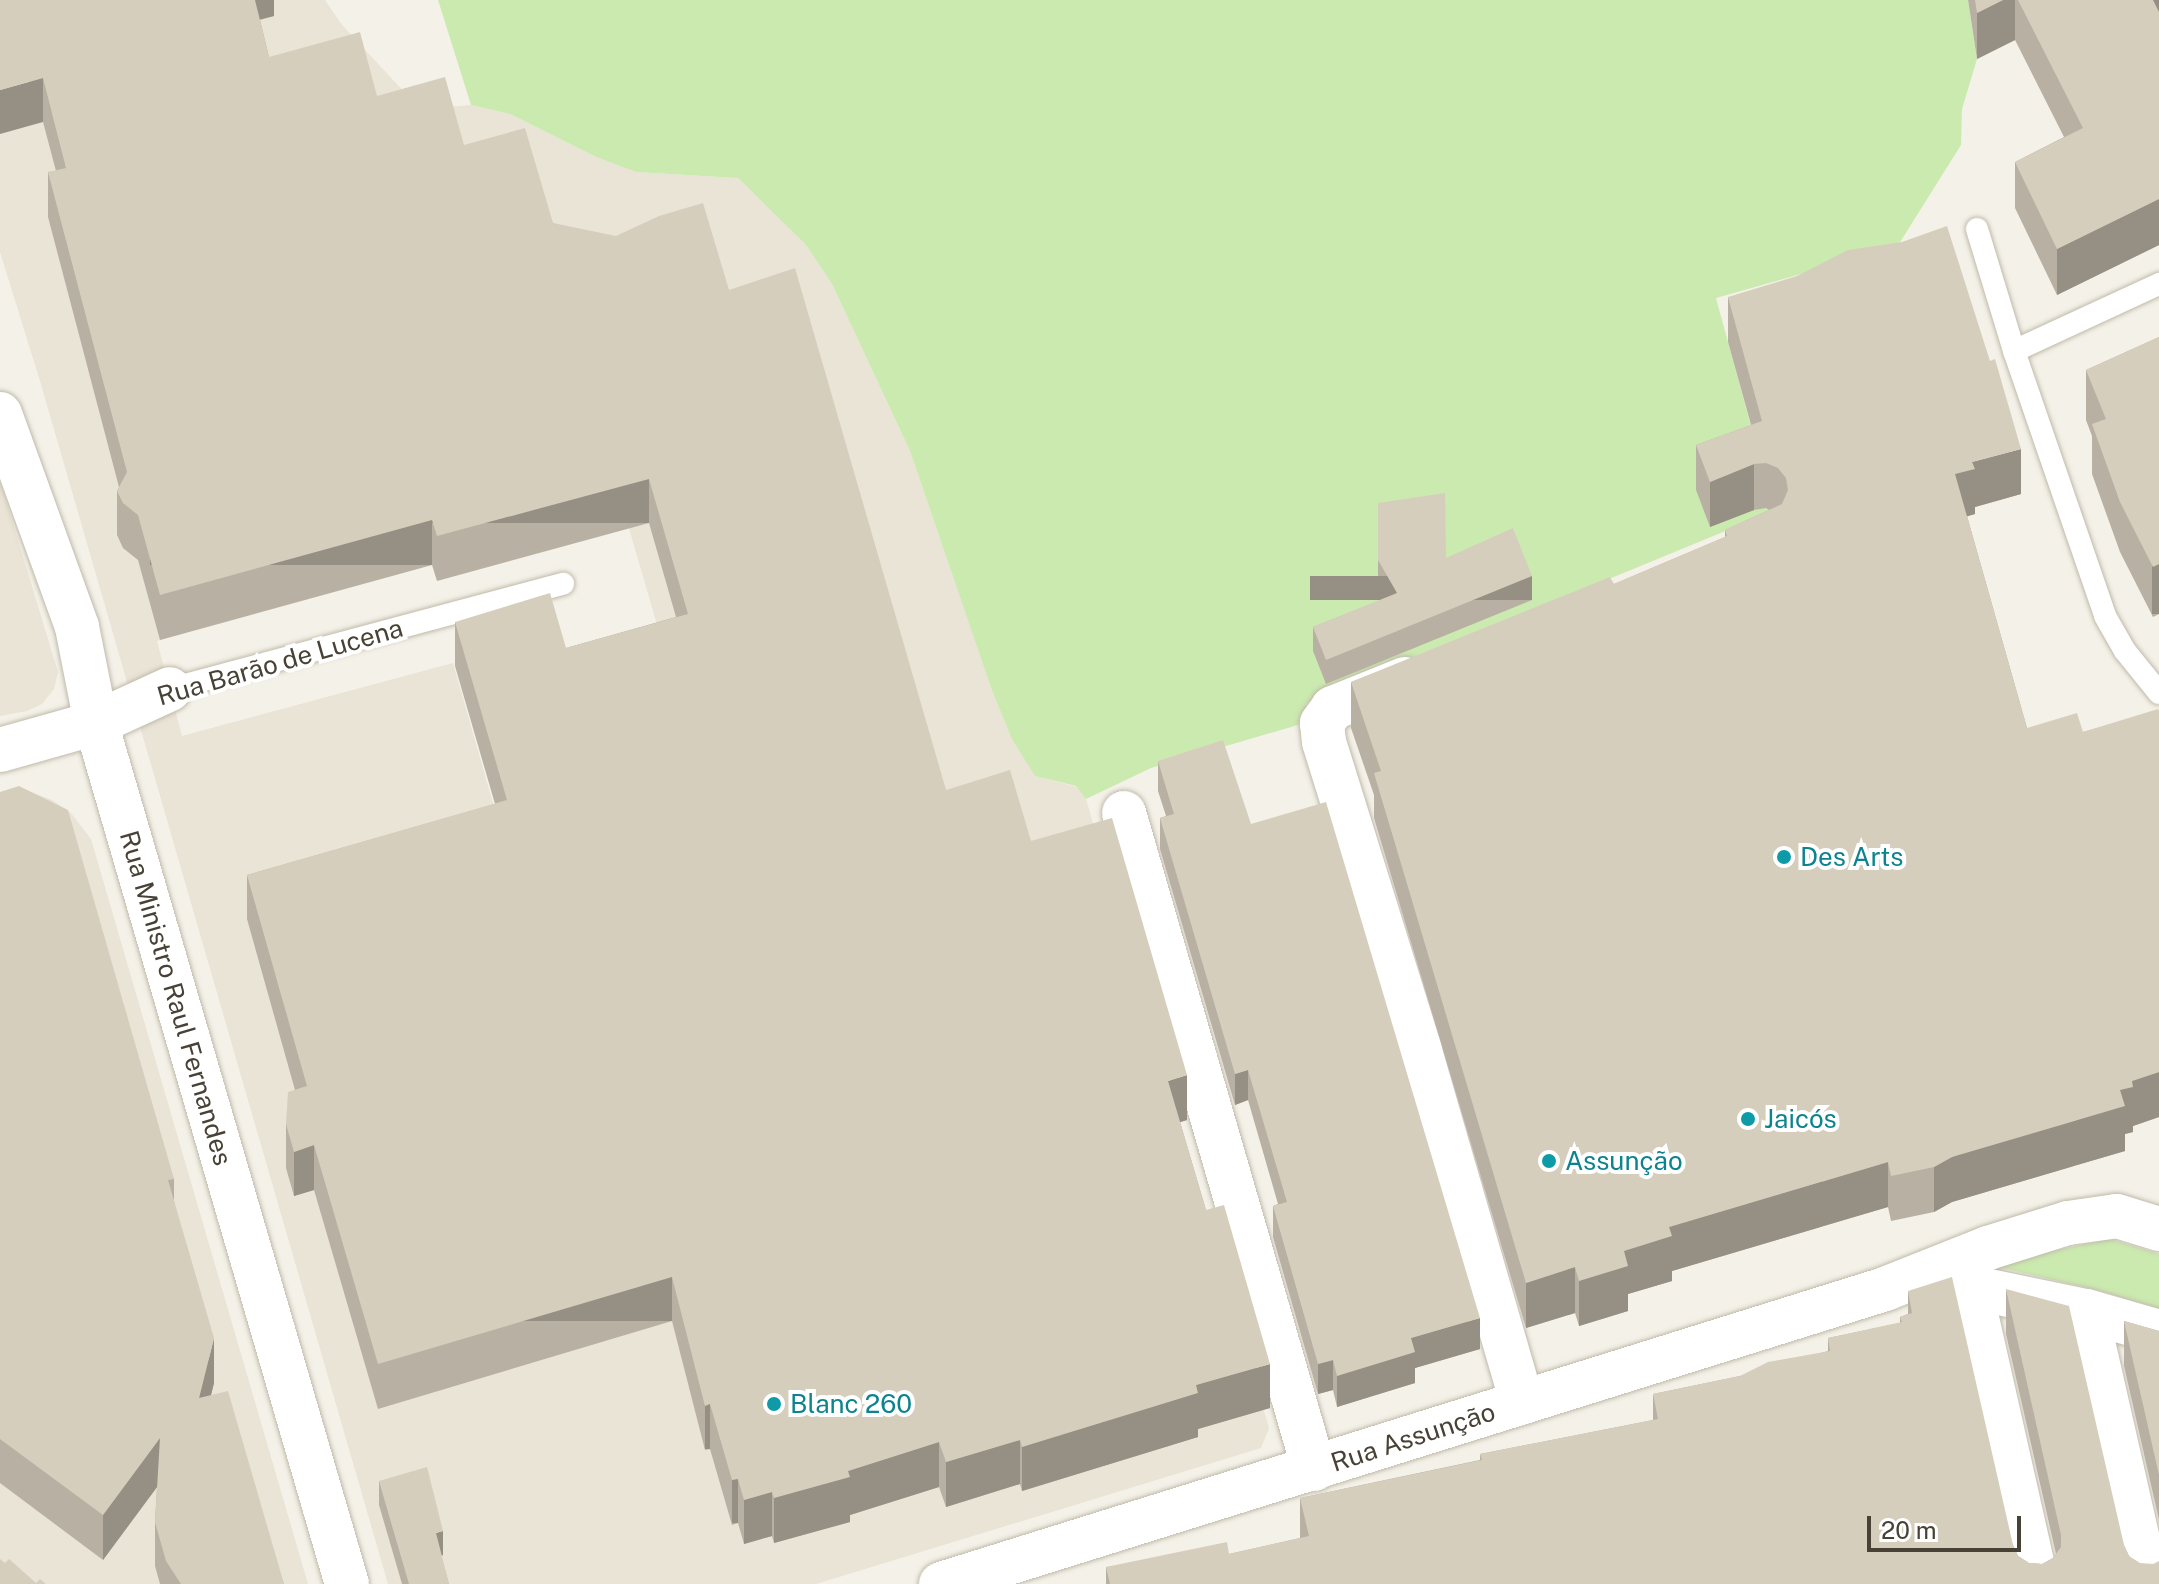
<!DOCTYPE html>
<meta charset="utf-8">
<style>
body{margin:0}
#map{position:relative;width:2159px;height:1584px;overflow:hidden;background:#f4f1e8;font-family:"Public Sans",sans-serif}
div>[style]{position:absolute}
.residential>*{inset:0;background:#e9e4d6}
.green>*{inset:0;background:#cbeaaf}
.roads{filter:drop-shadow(0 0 2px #c0baaa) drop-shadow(0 0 2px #c0baaa)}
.lane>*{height:22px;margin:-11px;padding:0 11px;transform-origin:11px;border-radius:11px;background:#fff}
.street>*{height:44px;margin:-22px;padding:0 22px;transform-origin:22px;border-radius:22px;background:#fff}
.wall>*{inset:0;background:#b8b1a3}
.shaded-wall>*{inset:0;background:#969084;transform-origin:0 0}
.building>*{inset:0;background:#d6cebd}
.dots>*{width:22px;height:22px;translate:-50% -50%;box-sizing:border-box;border:4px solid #fff;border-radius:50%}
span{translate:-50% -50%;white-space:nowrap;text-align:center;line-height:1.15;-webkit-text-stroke:8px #fff;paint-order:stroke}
.street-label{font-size:26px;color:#484236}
.culture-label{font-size:26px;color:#0d838f}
.left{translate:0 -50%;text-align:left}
.scale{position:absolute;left:1867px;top:1516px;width:154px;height:36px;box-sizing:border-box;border:4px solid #484236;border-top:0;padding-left:10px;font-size:24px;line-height:28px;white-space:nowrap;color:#484236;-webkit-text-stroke:6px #fff;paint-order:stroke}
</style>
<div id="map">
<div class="residential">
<div style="clip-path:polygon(evenodd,0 0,325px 0,342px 25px,407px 95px,444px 107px,471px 105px,510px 114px,596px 157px,636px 172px,738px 178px,806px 245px,832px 284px,910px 451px,990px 685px,1035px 776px,1077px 787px,1086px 799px,1269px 1428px,1261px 1448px,816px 1584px,388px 1584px,40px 381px,0 252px,0 0,605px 446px,768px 1006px,555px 1020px,453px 663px,182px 736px,157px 641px,432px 565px,605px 446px)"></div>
<div style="clip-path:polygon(0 481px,58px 672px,54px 689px,42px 704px,27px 711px,0 716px)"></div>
<div style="clip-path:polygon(0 792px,31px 792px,52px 800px,71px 813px,91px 839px,308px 1584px,0 1584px)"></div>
</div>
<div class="green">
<div style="clip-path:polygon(438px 0,1968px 0,1977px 59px,1962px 109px,1961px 145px,1897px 247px,1716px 298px,1774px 511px,1306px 704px,1308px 722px,1151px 768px,1086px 799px,1076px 786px,1035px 776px,1012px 739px,990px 685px,910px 451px,832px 284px,806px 245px,738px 178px,636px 172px,596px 157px,510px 114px,471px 105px)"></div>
<div style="clip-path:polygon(2110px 1239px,2159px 1254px,2159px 1309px,2097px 1290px,1998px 1267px,2013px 1259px)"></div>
</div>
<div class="roads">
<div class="lane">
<div style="left:1977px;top:229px;width:127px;rotate:73.1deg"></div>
<div style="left:2014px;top:351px;width:280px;rotate:71deg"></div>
<div style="left:2105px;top:616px;width:40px;rotate:60.3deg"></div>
<div style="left:2125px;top:651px;width:54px;rotate:51deg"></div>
<div style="left:2014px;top:351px;width:160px;rotate:-24.8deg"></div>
<div style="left:170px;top:689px;width:407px;rotate:-15deg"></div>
</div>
<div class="street">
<div style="left:0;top:414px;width:226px;rotate:70.1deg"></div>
<div style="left:77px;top:627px;width:98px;rotate:78.8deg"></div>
<div style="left:96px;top:723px;width:897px;rotate:73.75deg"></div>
<div style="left:1405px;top:679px;width:78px;rotate:158.1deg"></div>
<div style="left:1333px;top:708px;width:19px;rotate:126deg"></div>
<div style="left:1322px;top:723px;width:19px;rotate:84deg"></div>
<div style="left:1324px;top:742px;width:324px;rotate:72.7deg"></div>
<div style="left:1420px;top:1051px;width:366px;rotate:73.8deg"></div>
<div style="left:0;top:750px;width:100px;rotate:-15.7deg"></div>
<div style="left:96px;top:723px;width:81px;rotate:-24.7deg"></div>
<div style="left:1124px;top:813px;width:683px;rotate:73.85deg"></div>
<div style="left:1943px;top:1287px;width:27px"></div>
<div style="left:1970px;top:1287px;width:118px;rotate:11.7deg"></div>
<div style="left:2086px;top:1311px;width:76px;rotate:16deg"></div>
<div style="left:1970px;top:1287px;width:304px;rotate:77.3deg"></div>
<div style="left:2086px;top:1311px;width:280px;rotate:77.2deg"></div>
<div style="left:941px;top:1584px;width:989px;rotate:-17.35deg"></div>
<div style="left:1885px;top:1289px;width:111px;rotate:-21.7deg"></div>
<div style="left:1988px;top:1248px;width:84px;rotate:-17.4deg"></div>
<div style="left:2068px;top:1223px;width:49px;rotate:-8.1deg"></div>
<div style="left:2117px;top:1216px;width:44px;rotate:17.2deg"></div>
</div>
</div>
<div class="wall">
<div style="clip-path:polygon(0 0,274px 0,274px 16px,260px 20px,269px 57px,377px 96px,464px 145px,553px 223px,729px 290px,946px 790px,1031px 841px,1187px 1120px,1180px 1122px,1206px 1210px,1270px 1408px,1198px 1429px,1198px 1437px,1022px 1491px,1020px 1484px,946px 1507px,939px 1487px,850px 1515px,850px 1522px,774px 1543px,772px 1536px,744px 1544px,738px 1523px,732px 1525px,710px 1449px,705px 1450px,672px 1321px,378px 1409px,314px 1190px,294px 1196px,286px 1168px,286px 1124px,295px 1090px,247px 919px,247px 875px,495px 804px,455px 666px,455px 622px,566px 648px,676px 617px,649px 523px,437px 581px,432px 565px,160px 640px,138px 560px,123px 548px,117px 535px,117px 491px,119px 487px,48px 217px,48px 172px,56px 171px,43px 122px)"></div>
<div style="clip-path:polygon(1968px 0,2159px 0,2159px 245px,2057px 295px,2015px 208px,2015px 162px,2064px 137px,2015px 40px,1977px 59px)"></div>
<div style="clip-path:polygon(1728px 297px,2021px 494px,1975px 507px,1975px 514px,1967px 516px,2027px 728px,2083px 732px,2159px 711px,2159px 1117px,2133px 1126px,2133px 1132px,2125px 1134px,2125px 1151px,1952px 1202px,1934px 1212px,1891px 1221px,1888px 1207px,1672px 1271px,1672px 1281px,1628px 1294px,1628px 1311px,1579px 1326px,1575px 1313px,1526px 1328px,1374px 818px,1374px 795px,1351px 728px,1351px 682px,1614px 584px,1725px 537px,1725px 530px,1769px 510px,1766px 508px,1754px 510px,1710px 527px,1696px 490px,1696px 445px,1751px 425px,1728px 342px)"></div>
<div style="clip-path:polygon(2159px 337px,2159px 614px,2153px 617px,2120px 552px,2092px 474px,2092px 436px,2086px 420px,2086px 370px)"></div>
<div style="clip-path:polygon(1378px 503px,1446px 558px,1532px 600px,1326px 684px,1313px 651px,1313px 627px,1386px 598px,1378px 584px)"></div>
<div style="clip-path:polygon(1158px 761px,1251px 824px,1480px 1349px,1415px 1368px,1415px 1383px,1337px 1407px,1333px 1390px,1318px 1394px,1273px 1237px,1273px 1206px,1278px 1204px,1248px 1100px,1235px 1105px,1160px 849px,1160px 818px,1166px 816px,1158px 791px)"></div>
<div style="clip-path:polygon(0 792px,174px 1179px,174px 1201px,214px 1383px,211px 1395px,284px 1584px,160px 1584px,155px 1566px,155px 1522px,157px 1487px,103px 1560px,0 1483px)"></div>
<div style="clip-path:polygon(2006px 1289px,2129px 1556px,2159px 1584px,1106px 1584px,1106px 1567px,1229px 1554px,1300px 1538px,1300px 1498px,1480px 1460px,1480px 1454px,1653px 1420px,1653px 1394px,1740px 1376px,1828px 1351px,1828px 1338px,1900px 1323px,1900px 1317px,1908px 1314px,1908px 1291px,2013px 1545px,2018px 1556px,2029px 1563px,2042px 1564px,2053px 1558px,2056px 1554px,2006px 1334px)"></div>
<div style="clip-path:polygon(2124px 1321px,2159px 1331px,2159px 1520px,2124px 1366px)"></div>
<div style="clip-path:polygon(379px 1481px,443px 1555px,441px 1556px,449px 1584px,402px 1584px,379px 1505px)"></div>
</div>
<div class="shaded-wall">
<div style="clip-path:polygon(249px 0,274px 0,274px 16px,249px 22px)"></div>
<div style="clip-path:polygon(2003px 0,2015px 0,2015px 40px,1977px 59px,1977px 13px)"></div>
<div style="clip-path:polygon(2143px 0,2159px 0,2159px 20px)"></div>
<div style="clip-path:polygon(43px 78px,43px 122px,0 134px,0 90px)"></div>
<div style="clip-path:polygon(2159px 199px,2159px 245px,2057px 295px,2057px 249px)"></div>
<div style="clip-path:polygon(2021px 449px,2021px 494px,1975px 507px,1975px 514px,1955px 520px,1955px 474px,1972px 462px)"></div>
<div style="clip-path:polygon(1754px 464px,1754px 510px,1710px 527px,1710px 482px)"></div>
<div style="left:649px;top:479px;width:44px;height:220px;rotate:90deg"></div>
<div style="left:432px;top:520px;width:45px;height:282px;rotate:90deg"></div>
<div style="left:2159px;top:564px;width:50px;height:7px;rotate:90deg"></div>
<div style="left:1532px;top:576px;width:24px;height:222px;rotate:90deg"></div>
<div style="clip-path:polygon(1248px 1070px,1248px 1100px,1235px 1105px,1235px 1074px)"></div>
<div style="clip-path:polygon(2159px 1072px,2159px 1117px,2133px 1126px,2133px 1132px,2125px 1134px,2125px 1151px,1952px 1202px,1934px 1212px,1934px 1167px,1952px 1157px,2120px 1090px,2132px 1081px)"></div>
<div style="clip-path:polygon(1187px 1075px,1187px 1120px,1168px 1126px,1168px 1081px)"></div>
<div style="clip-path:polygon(314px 1145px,314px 1190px,294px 1196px,294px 1152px)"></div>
<div style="clip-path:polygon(1888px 1162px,1888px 1207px,1672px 1271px,1672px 1281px,1628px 1294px,1628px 1311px,1579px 1326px,1579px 1281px,1624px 1251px,1669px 1227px)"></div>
<div style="clip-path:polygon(1575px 1267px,1575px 1313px,1526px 1328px,1526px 1283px)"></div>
<div style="left:672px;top:1277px;width:44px;height:307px;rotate:90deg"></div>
<div style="clip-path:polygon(1480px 1318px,1480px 1349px,1415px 1368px,1415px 1383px,1337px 1407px,1337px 1376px,1411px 1338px)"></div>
<div style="clip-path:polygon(214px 1338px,214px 1383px,199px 1443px,199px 1398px)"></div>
<div style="clip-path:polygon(1333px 1360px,1333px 1390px,1318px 1394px,1318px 1364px)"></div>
<div style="clip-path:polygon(1270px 1364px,1270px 1408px,1198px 1429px,1198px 1437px,1022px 1491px,1022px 1447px,1196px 1385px)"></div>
<div style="left:710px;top:1404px;width:45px;height:5px;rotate:90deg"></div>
<div style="clip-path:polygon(160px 1438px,160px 1483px,103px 1560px,103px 1515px)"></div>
<div style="clip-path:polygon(1020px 1440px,1020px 1484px,946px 1507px,946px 1462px)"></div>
<div style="clip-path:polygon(939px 1442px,939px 1487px,850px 1515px,850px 1522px,774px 1543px,774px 1498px,848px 1471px)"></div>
<div style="left:738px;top:1479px;width:44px;height:6px;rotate:90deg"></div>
<div style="clip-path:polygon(772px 1492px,772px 1536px,744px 1544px,744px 1500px)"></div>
<div style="clip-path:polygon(443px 1531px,443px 1555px,436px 1557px,436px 1533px)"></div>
</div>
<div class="building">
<div style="clip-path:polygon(0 0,255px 0,269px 57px,360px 32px,377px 96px,445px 77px,464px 145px,525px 128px,553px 223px,616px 236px,659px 216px,703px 203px,729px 290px,795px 268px,946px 790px,1010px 770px,1031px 841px,1112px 818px,1187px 1075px,1168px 1081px,1206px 1210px,1224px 1205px,1270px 1364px,1196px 1385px,1198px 1393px,1022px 1447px,1020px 1440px,946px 1462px,939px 1442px,848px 1471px,850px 1477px,774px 1498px,772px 1492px,744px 1500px,738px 1479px,732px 1480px,710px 1404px,705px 1406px,672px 1277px,378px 1364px,314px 1145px,294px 1152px,286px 1124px,288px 1092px,307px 1086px,247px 875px,507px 800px,455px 622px,550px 593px,566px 648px,688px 614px,649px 479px,437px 536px,432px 520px,160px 595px,138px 515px,123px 503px,117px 491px,127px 472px,48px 172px,66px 168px,43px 78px,0 90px)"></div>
<div style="clip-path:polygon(1975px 0,2003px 0,1977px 13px)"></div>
<div style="clip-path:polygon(2018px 0,2153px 0,2159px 12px,2159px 199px,2057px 249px,2015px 162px,2083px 128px)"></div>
<div style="clip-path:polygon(1947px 226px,1990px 361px,1995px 359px,2021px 449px,1972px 462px,1975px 469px,1955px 474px,2027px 728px,2077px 713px,2083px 732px,2158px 709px,2159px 711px,2159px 1072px,2132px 1081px,2133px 1087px,2120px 1090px,2125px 1106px,1952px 1157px,1934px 1167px,1891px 1176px,1888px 1162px,1669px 1227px,1672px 1236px,1624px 1251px,1628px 1266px,1579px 1281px,1575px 1267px,1526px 1283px,1374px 773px,1381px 771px,1351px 682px,1610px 577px,1614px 584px,1727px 536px,1725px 530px,1782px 504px,1788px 490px,1786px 478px,1778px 468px,1766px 463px,1754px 464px,1710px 482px,1696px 445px,1762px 421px,1728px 297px,1797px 276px,1848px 250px,1902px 242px)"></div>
<div style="clip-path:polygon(2159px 337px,2159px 564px,2153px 567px,2120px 502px,2092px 424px,2106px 419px,2086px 370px)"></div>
<div style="clip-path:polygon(1445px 493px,1446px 558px,1513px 528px,1532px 576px,1326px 660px,1313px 627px,1397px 593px,1378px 560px,1378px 503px)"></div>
<div style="clip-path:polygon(1223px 740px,1251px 824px,1326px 802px,1480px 1318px,1411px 1338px,1415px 1352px,1337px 1376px,1333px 1360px,1318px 1364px,1273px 1206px,1287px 1202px,1248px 1070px,1235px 1074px,1160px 818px,1174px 814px,1158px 761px)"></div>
<div style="clip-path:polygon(19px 786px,68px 810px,174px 1179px,168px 1180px,214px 1338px,199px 1398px,228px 1391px,284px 1584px,181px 1584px,166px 1561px,155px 1522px,160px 1438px,103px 1515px,0 1439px,0 792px)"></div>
<div style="clip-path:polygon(1952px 1277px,2013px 1545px,2018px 1556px,2029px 1563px,2042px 1564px,2053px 1558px,2061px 1547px,2061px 1535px,2006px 1289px,2069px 1306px,2124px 1545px,2129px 1556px,2140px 1563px,2153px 1564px,2159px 1561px,2159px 1584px,1110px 1584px,1106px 1567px,1227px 1542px,1229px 1554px,1309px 1536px,1300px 1498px,1482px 1460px,1480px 1454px,1658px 1419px,1653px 1394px,1740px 1376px,1768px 1362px,1830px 1351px,1828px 1338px,1902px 1322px,1900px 1317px,1912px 1313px,1908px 1291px)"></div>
<div style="clip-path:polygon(2124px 1321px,2159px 1331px,2159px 1475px)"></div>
<div style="clip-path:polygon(427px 1467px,443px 1531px,436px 1533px,449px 1584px,409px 1584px,379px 1481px)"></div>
<div style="clip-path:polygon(0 1559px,5px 1563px,9px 1559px,36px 1583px,40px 1579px,46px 1584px,0 1584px)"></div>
</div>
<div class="dots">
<div style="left:1784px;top:857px;background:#0f9aa8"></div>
<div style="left:1748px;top:1119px;background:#0f9aa8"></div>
<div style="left:1549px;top:1161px;background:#0f9aa8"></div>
<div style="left:774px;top:1404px;background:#0f9aa8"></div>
</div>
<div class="street-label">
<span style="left:280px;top:662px;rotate:-16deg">Rua Barão de Lucena</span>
<span style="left:176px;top:998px;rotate:74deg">Rua Ministro Raul Fernandes</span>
<span style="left:1413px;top:1437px;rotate:-18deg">Rua Assunção</span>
</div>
<div class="culture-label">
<span class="left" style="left:1800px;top:857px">Des Arts</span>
<span class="left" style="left:1764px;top:1119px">Jaicós</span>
<span class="left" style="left:1565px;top:1161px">Assunção</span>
<span class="left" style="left:790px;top:1404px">Blanc 260</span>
</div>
<div class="scale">20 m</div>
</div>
